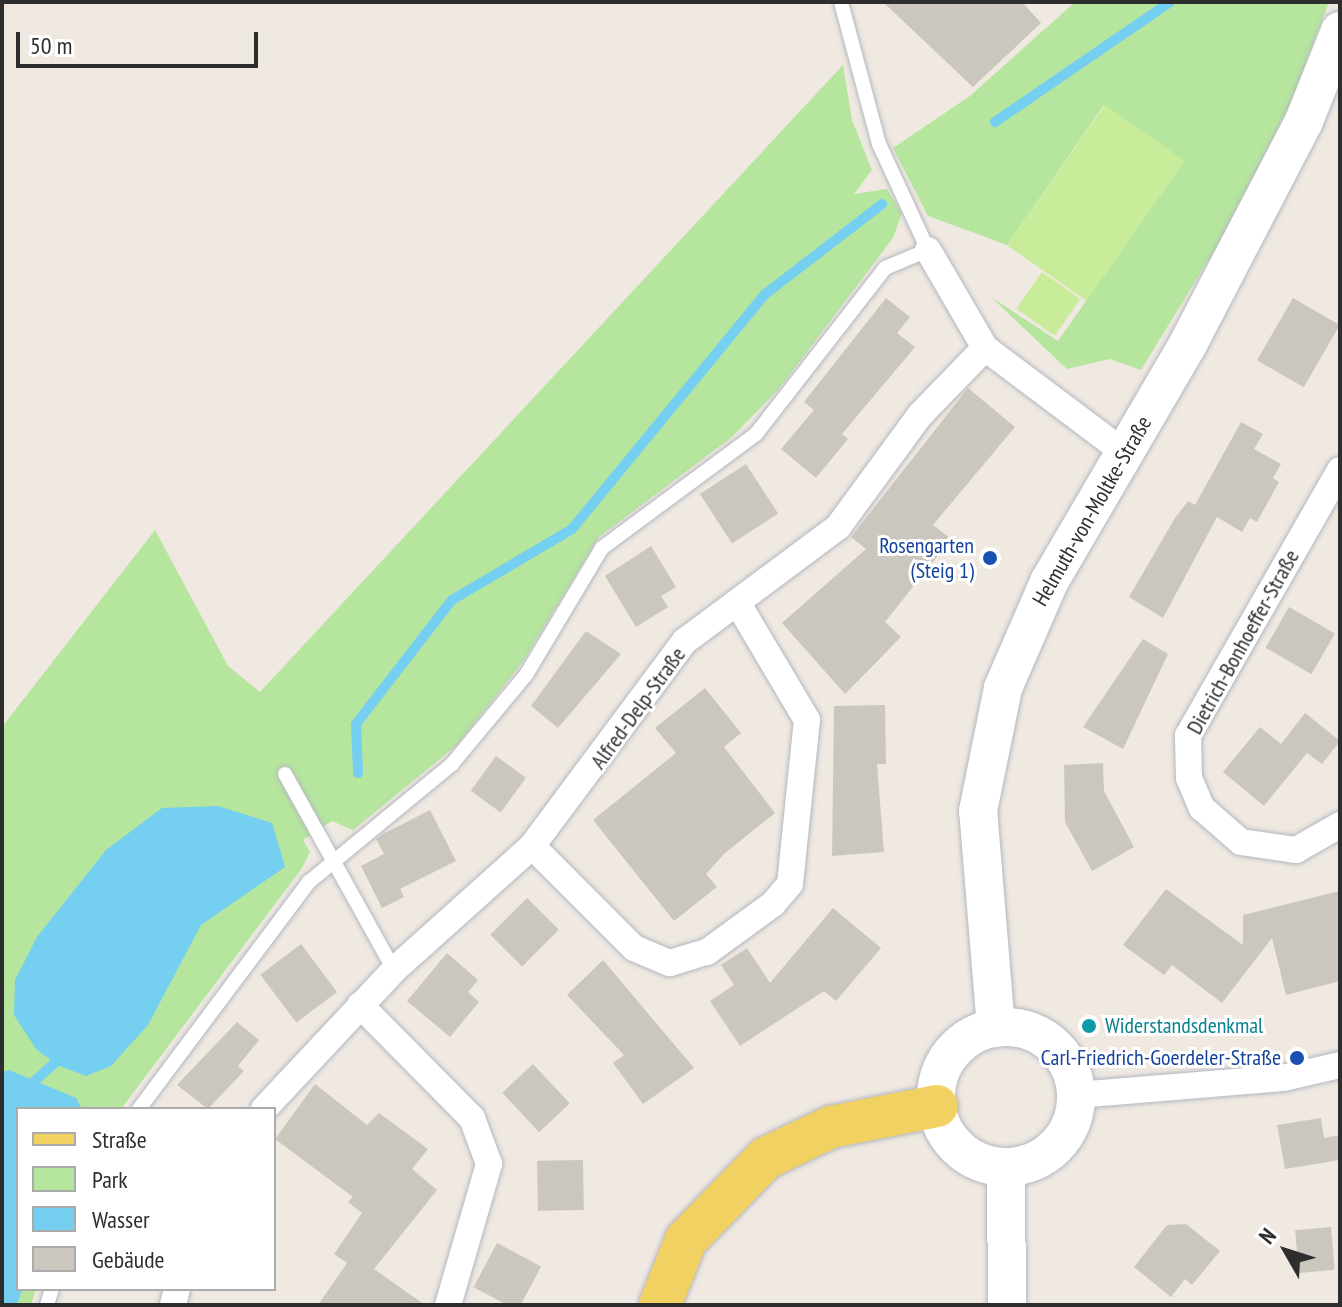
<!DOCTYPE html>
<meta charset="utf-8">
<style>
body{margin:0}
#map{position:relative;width:1342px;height:1307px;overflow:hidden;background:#efe9e1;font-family:"PT Sans Narrow",sans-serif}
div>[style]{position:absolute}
.green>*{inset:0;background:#b6e59e}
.pitch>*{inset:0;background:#c9ec9a;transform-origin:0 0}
.water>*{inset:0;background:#75cff0}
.stream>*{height:10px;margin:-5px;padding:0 5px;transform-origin:5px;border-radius:5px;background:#75cff0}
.building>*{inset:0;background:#cbc7bf;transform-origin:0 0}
.roads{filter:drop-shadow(0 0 2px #b4b7c1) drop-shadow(0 0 2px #b4b7c1)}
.lane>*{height:14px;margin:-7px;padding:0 7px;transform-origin:7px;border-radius:7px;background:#fff}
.street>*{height:26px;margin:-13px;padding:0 13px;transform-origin:13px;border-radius:13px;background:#fff}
.secondary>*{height:38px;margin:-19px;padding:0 19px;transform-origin:19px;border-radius:19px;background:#fff}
.secondary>.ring{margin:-19px;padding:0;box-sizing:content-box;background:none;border:38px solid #fff;border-radius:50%}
.primary>*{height:42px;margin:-21px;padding:0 21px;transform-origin:21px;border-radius:21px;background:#f2d163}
.dots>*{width:22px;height:22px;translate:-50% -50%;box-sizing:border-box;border:4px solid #fff;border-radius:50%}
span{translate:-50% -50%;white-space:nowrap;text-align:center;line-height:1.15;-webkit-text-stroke:6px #fff;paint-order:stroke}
.street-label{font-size:22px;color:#2e2e2e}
.transit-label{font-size:22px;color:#164399}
.right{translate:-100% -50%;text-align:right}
.culture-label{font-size:22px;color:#0d838f}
.left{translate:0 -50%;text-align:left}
.frame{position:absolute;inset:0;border:4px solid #2e2e2e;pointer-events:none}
.legend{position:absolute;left:16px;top:1107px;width:260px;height:184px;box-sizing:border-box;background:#fff;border:2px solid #ababab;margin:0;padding:10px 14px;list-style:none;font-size:24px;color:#2e2e2e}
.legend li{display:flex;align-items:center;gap:16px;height:40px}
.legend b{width:40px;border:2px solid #ababab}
.north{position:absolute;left:1246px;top:1211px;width:80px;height:80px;-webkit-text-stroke:6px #fff;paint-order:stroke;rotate:309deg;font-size:22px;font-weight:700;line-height:32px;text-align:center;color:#2e2e2e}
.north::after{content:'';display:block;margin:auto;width:28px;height:36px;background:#2e2e2e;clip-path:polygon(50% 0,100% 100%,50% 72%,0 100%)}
.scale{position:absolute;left:16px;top:32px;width:242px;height:36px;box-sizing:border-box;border:4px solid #2e2e2e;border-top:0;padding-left:10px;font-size:24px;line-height:28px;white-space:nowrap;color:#2e2e2e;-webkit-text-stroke:6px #fff;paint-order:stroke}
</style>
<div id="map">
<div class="green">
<div style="clip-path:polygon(1075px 2px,1329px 2px,1292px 100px,1226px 231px,1141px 370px,1110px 359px,1067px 369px,991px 297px,1058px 341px,1184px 161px,1104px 105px,1007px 245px,928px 216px,893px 148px,970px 96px)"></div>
<div style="clip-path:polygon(843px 65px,852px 120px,872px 170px,854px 194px,887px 189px,902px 213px,893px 238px,778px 390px,732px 437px,599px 537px,522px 663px,457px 745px,353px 830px,332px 821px,303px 840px,310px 852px,302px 868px,121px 1109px,18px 1109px,18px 1289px,36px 1289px,31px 1305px,2px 1305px,2px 727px,155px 530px,228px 666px,260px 692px)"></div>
</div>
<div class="pitch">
<div style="left:1105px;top:105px;width:97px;height:171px;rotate:35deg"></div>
<div style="left:1042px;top:272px;width:47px;height:45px;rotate:35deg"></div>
</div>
<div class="water">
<div style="clip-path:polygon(218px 806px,272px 823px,285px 867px,201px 925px,148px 1025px,111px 1066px,86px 1076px,57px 1065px,36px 1049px,14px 1015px,15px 980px,37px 937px,106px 850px,162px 808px)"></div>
<div style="clip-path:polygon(9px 1070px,76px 1098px,82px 1109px,18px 1109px,22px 1289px,17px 1305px,2px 1305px,2px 1072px)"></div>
</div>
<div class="stream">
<div style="left:995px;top:122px;width:212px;rotate:-34.4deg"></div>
<div style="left:358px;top:773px;width:49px;rotate:-92.3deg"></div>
<div style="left:356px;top:724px;width:157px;rotate:-52.3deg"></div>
<div style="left:452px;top:600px;width:139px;rotate:-30.6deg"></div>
<div style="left:572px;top:529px;width:303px;rotate:-50.6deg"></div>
<div style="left:764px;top:295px;width:149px;rotate:-37.6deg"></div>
<div style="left:30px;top:1085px;width:47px;rotate:-41.5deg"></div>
</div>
<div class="building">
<div style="clip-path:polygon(883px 2px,1022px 2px,1041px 23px,973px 87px)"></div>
<div style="clip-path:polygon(886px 298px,910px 317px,897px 333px,915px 347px,842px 434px,848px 439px,816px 478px,781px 449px,814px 410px,804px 402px)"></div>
<div style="left:1293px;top:298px;width:54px;height:72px;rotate:30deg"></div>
<div style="clip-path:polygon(968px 388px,1015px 427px,933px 525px,951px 539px,885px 622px,901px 637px,845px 694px,782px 623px,866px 549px,851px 537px)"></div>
<div style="clip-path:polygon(1241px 422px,1263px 434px,1254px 449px,1281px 464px,1273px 478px,1279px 482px,1257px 522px,1250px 518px,1242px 532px,1217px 517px,1163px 618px,1129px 597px,1175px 518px,1188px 501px,1195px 505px)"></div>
<div style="left:746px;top:464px;width:59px;height:55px;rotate:57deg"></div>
<div style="clip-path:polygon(651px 546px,676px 587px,661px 596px,668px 607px,636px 627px,605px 576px)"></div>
<div style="left:1289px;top:607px;width:53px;height:47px;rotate:30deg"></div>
<div style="clip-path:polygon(586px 631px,621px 654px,558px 728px,531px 706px)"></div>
<div style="clip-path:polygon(1143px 639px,1168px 654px,1123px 749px,1083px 727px)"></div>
<div style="clip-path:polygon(705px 688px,741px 733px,724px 747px,775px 813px,725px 853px,706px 874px,717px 887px,674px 921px,593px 820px,676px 753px,655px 728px)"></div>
<div style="clip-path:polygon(885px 705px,886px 764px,877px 764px,884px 852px,832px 856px,834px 706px)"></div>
<div style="clip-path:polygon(1305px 713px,1340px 741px,1322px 764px,1307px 753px,1264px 806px,1223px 772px,1260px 727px,1281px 744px)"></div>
<div style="left:496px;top:756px;width:37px;height:43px;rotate:36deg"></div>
<div style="clip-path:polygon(1103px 763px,1104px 791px,1134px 847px,1092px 871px,1065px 822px,1064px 765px)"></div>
<div style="clip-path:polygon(430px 810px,456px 861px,400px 889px,404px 897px,382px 908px,361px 866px,384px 854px,376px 839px,383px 834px)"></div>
<div style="clip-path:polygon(1166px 889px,1243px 945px,1243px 915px,1340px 891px,1340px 981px,1286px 995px,1272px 938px,1222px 1003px,1172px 965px,1164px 975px,1123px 945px)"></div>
<div style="left:527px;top:898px;width:45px;height:52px;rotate:45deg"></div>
<div style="clip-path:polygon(833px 908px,881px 948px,836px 1001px,824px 991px,740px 1046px,710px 1001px,734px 985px,721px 965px,747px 948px,770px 983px)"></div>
<div style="left:301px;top:944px;width:60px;height:51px;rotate:53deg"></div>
<div style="clip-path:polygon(447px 953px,478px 980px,468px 992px,479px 1002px,450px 1037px,407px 1001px)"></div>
<div style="clip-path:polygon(603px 960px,694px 1068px,643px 1104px,613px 1063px,624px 1055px,567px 995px)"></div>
<div style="clip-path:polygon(237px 1022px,259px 1040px,238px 1066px,244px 1071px,208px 1109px,177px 1085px)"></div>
<div style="left:533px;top:1064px;width:54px;height:42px;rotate:47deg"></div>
<div style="clip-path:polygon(315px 1084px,367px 1125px,379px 1113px,428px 1149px,412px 1169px,437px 1190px,374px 1269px,425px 1305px,318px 1305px,347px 1263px,334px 1254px,362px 1213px,348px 1202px,353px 1197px,275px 1139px)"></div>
<div style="clip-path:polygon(1321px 1118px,1324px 1138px,1340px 1135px,1340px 1160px,1285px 1169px,1277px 1125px)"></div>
<div style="left:583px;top:1160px;width:50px;height:46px;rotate:89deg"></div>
<div style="clip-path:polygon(1186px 1224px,1220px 1251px,1192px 1285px,1185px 1279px,1171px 1297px,1134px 1267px,1167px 1225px)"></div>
<div style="left:1331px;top:1227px;width:43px;height:36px;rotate:85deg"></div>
<div style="left:497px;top:1243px;width:50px;height:50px;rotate:28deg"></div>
</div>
<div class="roads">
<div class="lane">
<div style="left:285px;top:774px;width:224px;rotate:60.9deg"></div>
<div style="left:139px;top:1109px;width:284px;rotate:-53.2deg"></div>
<div style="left:309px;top:882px;width:185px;rotate:-39.5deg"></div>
<div style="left:452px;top:764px;width:116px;rotate:-50.3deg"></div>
<div style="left:526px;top:675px;width:148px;rotate:-59.1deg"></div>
<div style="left:602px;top:548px;width:192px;rotate:-36.5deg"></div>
<div style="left:756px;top:434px;width:210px;rotate:-52.1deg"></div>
<div style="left:885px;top:268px;width:47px;rotate:-22.7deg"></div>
<div style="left:928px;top:250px;width:117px;rotate:-114.8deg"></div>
<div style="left:879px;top:144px;width:147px;rotate:-105deg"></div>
<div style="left:47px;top:1305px;width:17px;rotate:-73deg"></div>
</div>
<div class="street">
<div style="left:928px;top:250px;width:113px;rotate:59.8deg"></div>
<div style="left:985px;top:348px;width:175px;rotate:36.9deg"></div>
<div style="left:1340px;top:470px;width:305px;rotate:119.8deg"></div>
<div style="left:1188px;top:735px;width:43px;rotate:88.7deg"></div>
<div style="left:1189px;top:778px;width:33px;rotate:67deg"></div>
<div style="left:1202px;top:808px;width:52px;rotate:41.1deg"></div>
<div style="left:1241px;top:842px;width:56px;rotate:8.3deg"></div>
<div style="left:1296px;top:850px;width:51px;rotate:-29.6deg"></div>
<div style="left:532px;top:846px;width:144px;rotate:45deg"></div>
<div style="left:634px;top:948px;width:39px;rotate:23deg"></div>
<div style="left:670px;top:963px;width:39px;rotate:-17deg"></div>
<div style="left:707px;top:952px;width:82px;rotate:-36deg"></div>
<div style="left:773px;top:904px;width:26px;rotate:-50deg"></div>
<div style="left:790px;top:884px;width:165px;rotate:-84.1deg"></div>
<div style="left:807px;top:720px;width:135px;rotate:-120.7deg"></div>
<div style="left:360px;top:1005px;width:159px;rotate:45.3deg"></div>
<div style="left:472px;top:1118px;width:49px;rotate:69.7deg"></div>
<div style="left:489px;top:1164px;width:147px;rotate:106.2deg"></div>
<div style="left:1077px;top:1095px;width:207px;rotate:-4.7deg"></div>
<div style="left:1283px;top:1078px;width:58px;rotate:-12.8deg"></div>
<div style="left:264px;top:1109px;width:190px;rotate:-46.9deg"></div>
<div style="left:394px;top:970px;width:186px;rotate:-41.9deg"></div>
<div style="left:532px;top:846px;width:256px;rotate:-53.3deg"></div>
<div style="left:685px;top:641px;width:191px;rotate:-36.7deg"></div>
<div style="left:838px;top:527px;width:139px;rotate:-53.8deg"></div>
<div style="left:920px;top:415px;width:93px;rotate:-45.9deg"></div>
<div style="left:173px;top:1305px;width:16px;rotate:-76deg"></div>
</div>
<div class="secondary">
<div class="ring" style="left:936px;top:1027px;width:102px;height:102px"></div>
<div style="left:996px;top:1028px;width:218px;rotate:-94.7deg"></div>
<div style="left:978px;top:811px;width:126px;rotate:-78.5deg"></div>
<div style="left:1003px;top:688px;width:116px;rotate:-66.5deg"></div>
<div style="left:1049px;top:582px;width:276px;rotate:-59.7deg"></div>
<div style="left:1188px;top:344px;width:251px;rotate:-62.5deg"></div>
<div style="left:1304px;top:121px;width:97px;rotate:-68.2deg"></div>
<div style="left:1006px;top:1168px;width:137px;rotate:89.6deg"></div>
</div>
<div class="primary">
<div style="left:660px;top:1305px;width:70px;rotate:-68.2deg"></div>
<div style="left:686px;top:1240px;width:115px;rotate:-45.7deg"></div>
<div style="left:766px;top:1158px;width:72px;rotate:-25.5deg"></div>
<div style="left:831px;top:1127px;width:108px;rotate:-11.2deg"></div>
</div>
</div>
<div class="dots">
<div style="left:990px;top:558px;background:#1a4fb4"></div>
<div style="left:1089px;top:1026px;background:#0f9aa8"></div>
<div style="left:1297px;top:1058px;background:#1a4fb4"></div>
</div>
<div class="street-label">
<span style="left:1092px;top:511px;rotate:-60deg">Helmuth-von-Moltke-Straße</span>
<span style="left:1243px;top:642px;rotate:-61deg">Dietrich-Bonhoeffer-Straße</span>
<span style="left:638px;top:708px;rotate:-54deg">Alfred-Delp-Straße</span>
</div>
<div class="transit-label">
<span class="right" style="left:974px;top:558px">Rosengarten<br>(Steig 1)</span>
<span class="right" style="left:1281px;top:1058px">Carl-Friedrich-Goerdeler-Straße</span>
</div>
<div class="culture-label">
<span class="left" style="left:1105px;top:1026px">Widerstandsdenkmal</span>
</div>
<div class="frame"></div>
<ul class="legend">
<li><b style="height:10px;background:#f2d163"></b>Straße</li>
<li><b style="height:22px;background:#b6e59e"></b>Park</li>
<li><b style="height:22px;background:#75cff0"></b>Wasser</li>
<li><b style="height:22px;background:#cbc7bf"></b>Gebäude</li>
</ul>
<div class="north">N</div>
<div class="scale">50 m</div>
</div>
